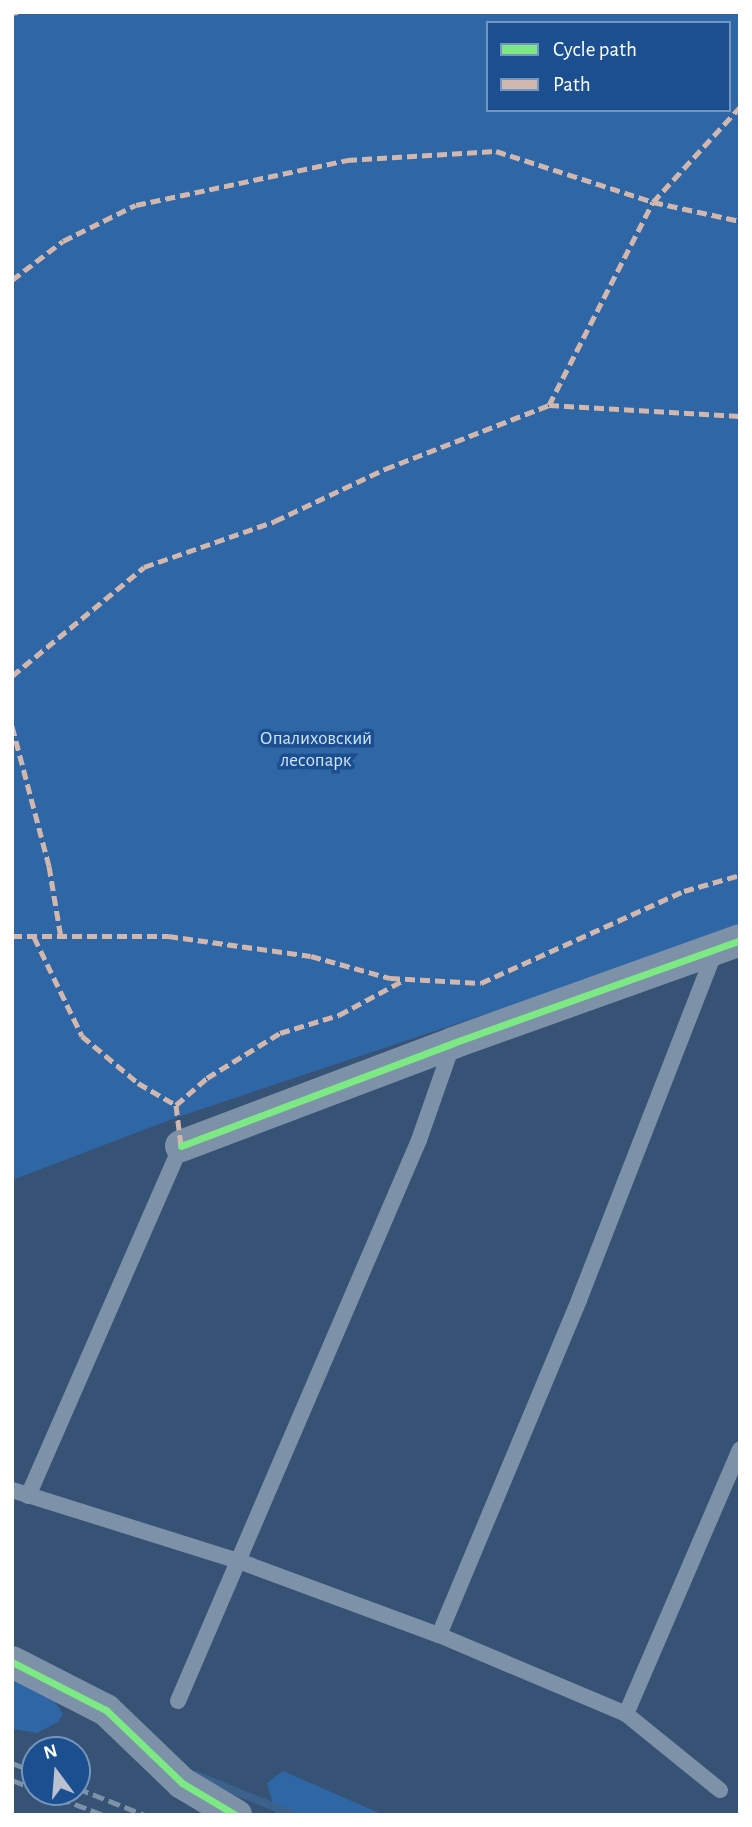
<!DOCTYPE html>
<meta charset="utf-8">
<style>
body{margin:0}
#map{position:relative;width:752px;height:1827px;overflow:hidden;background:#365274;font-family:"Alegreya Sans",sans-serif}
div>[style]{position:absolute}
.green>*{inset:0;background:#2f66a5}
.stream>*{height:8px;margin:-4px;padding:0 4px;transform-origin:4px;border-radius:4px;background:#3b618d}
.service>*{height:16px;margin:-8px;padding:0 8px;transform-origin:8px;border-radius:8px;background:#7d92a8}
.minor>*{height:32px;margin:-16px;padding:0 16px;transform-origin:16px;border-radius:16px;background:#7d92a8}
.rail>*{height:5px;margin-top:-2.5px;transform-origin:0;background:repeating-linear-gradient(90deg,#7e92a7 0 12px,transparent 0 17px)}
.quiet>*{height:5px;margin-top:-2.5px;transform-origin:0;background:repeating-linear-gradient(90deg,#d1b7ad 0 10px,transparent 0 15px)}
.cycleway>*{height:7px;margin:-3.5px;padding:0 3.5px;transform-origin:3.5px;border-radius:3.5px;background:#7ce984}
span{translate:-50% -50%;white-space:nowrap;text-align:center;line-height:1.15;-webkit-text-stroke:7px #1b4f8f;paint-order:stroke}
.park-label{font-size:19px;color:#cfe3fa}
.frame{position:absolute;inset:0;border:14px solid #fff;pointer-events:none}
.legend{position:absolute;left:486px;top:21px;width:245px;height:91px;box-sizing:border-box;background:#1b4f8f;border:2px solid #7695bc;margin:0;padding:9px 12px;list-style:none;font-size:21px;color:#fff}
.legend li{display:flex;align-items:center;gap:14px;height:35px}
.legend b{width:35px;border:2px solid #7695bc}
.north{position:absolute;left:21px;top:1736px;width:70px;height:70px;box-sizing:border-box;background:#1b4f8f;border:2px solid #7695bc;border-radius:50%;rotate:344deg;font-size:19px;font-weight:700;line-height:28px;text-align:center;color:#fff}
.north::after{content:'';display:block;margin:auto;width:24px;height:32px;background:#b9c2ce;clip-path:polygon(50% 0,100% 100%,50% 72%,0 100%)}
</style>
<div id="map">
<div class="green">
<div style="clip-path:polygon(evenodd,12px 12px,740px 12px,740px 929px,178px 1117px,12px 1180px,12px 12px,488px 23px,729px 23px,729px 110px,488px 110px,488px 23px)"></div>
<div style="clip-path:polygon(12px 1670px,54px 1700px,63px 1714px,58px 1722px,37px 1733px,12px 1729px)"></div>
<div style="clip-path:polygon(283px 1771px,384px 1815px,276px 1815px,267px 1783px)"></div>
</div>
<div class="stream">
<div style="left:196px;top:1775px;width:106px;rotate:22.2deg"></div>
</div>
<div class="service">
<div style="left:12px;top:1490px;width:235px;rotate:17.4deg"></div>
<div style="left:236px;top:1560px;width:216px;rotate:20.3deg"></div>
<div style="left:439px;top:1635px;width:203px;rotate:22.9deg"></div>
<div style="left:626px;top:1714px;width:121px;rotate:39deg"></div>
<div style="left:28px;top:1496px;width:382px;rotate:-66.4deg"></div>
<div style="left:439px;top:1635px;width:363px;rotate:-67.3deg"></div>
<div style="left:579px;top:1300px;width:377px;rotate:-68.7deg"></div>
<div style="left:178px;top:1701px;width:611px;rotate:-66.75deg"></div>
<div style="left:419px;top:1140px;width:103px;rotate:-70.7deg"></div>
<div style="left:626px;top:1714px;width:288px;rotate:-66.7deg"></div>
</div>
<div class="minor">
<div style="left:181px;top:1146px;width:291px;rotate:-20.7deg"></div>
<div style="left:453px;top:1043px;width:305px;rotate:-19.7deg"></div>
<div style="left:12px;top:1662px;width:106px;rotate:27.1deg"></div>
<div style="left:106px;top:1710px;width:105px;rotate:43.8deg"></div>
<div style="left:182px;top:1783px;width:63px;rotate:30.7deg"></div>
</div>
<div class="rail">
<div style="left:12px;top:1763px;width:25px;rotate:21deg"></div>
<div style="left:12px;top:1780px;width:25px;rotate:21deg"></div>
<div style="left:77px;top:1788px;width:73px;rotate:21.7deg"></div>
<div style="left:43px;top:1792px;width:65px;rotate:20.7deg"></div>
</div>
<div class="quiet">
<div style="left:12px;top:13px;width:6px;rotate:-9deg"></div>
<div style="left:12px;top:280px;width:64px;rotate:-37.4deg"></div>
<div style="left:63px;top:241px;width:81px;rotate:-26.3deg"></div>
<div style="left:136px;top:205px;width:216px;rotate:-12deg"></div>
<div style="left:347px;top:160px;width:149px;rotate:-3.5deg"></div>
<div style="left:496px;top:151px;width:165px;rotate:18deg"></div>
<div style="left:653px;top:202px;width:89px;rotate:12.3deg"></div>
<div style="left:549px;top:405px;width:228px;rotate:-62.9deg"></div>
<div style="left:653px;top:202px;width:129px;rotate:-47.5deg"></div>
<div style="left:12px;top:676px;width:171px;rotate:-39.5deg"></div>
<div style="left:144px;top:567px;width:139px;rotate:-19.3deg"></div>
<div style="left:275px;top:521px;width:122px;rotate:-25.3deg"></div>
<div style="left:385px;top:469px;width:176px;rotate:-21.3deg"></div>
<div style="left:549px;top:405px;width:191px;rotate:3.3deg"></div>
<div style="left:12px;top:726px;width:145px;rotate:75.2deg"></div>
<div style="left:49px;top:866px;width:73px;rotate:80.5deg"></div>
<div style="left:12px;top:936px;width:156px"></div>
<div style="left:168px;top:936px;width:144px;rotate:8deg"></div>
<div style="left:311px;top:956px;width:82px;rotate:15.6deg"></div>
<div style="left:390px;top:978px;width:91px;rotate:3.1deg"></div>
<div style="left:481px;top:983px;width:223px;rotate:-24.4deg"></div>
<div style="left:684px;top:891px;width:58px;rotate:-15.9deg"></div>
<div style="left:34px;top:937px;width:110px;rotate:64.1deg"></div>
<div style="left:82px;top:1036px;width:73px;rotate:40deg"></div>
<div style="left:138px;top:1083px;width:44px;rotate:30.1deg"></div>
<div style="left:176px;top:1105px;width:41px;rotate:83deg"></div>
<div style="left:176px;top:1105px;width:41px;rotate:-41.1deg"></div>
<div style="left:207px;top:1078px;width:86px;rotate:-31.7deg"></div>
<div style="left:280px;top:1033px;width:62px;rotate:-17deg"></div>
<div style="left:339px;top:1015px;width:74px;rotate:-28.3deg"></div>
</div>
<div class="cycleway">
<div style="left:181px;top:1146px;width:291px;rotate:-20.7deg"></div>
<div style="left:453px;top:1043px;width:305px;rotate:-19.7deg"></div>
<div style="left:12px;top:1662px;width:106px;rotate:27.1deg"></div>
<div style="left:106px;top:1710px;width:105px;rotate:43.8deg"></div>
<div style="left:182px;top:1783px;width:63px;rotate:30.7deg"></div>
</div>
<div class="park-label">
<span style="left:316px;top:750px">Опалиховский<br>лесопарк</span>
</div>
<div class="frame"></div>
<ul class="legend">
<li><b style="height:9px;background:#7ce984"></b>Cycle path</li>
<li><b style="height:9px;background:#d1b7ad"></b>Path</li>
</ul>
<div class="north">N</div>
</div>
